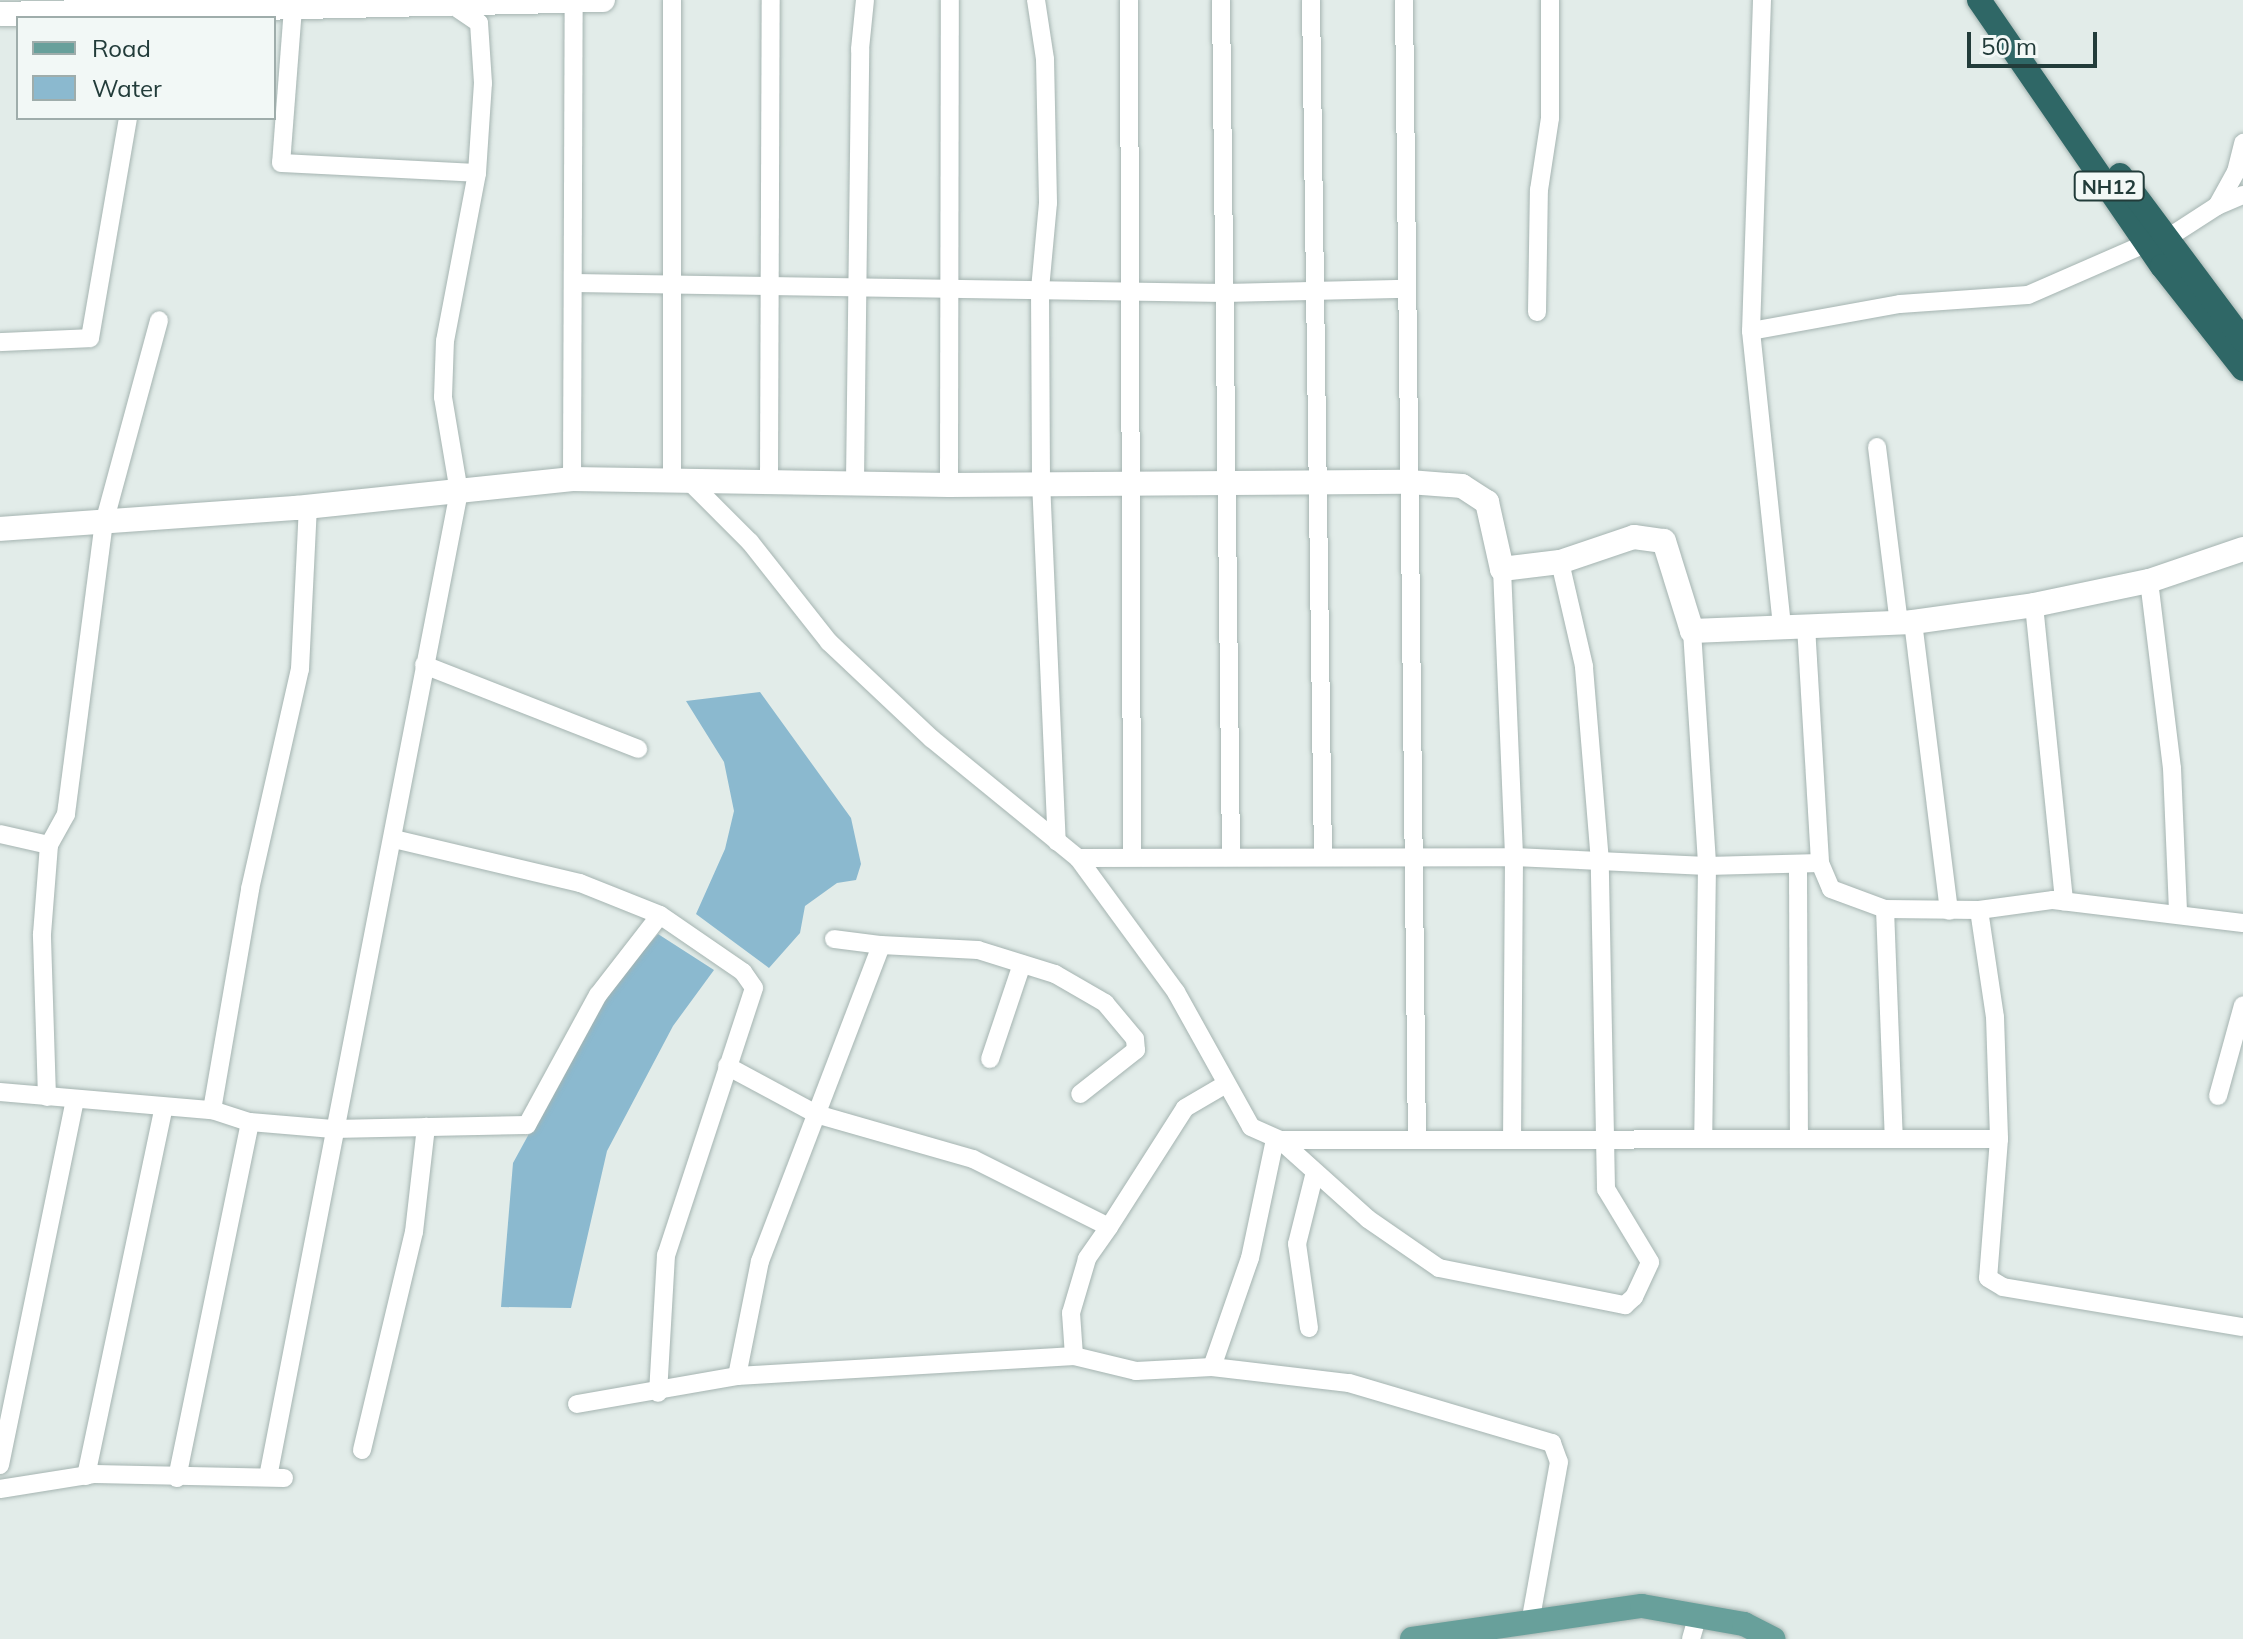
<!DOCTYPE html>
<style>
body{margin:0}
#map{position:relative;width:2243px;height:1639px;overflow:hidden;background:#e2ece9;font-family:Mulish,sans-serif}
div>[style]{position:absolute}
.water>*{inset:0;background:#8bb9cf}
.roads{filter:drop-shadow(0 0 2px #a5b4b1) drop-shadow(0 0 2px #a5b4b1)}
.street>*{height:18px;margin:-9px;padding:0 9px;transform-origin:9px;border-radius:9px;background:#fff}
.secondary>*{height:24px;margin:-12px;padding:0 12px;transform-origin:12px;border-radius:12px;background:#fff}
.primary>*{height:24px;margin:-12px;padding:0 12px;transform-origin:12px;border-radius:12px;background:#68a09b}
.highway>*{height:24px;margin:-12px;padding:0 12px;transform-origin:12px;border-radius:12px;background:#2f6766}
span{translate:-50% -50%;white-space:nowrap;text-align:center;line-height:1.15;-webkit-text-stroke:6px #f2f8f6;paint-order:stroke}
.shield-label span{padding:2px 6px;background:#f2f8f6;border:2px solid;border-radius:6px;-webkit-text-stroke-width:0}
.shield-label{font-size:20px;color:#223c3a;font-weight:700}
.legend{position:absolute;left:16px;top:16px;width:260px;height:104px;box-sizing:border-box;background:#f2f8f6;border:2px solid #9fadab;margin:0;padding:10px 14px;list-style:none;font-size:24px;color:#223c3a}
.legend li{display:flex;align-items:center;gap:16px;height:40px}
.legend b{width:40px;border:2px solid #9fadab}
.scale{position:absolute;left:1967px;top:32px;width:130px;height:36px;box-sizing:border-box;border:4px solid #223c3a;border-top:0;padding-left:10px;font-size:24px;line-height:28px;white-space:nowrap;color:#223c3a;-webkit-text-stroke:6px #f2f8f6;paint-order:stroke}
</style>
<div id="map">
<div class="water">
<div style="clip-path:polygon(760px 692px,851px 818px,861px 864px,856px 880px,837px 883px,805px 906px,800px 933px,769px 968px,696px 914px,725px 849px,734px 811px,724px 762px,686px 701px)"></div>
<div style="clip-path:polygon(658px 934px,714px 970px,673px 1026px,607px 1151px,571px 1308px,501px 1307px,513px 1163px,606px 993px)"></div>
</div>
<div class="roads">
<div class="street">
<div style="left:1036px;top:0;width:60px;rotate:81.3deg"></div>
<div style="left:1045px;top:59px;width:144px;rotate:88.8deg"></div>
<div style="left:1048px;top:203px;width:87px;rotate:95.3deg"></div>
<div style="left:1040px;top:290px;width:191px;rotate:89.7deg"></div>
<div style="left:1041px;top:481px;width:361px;rotate:87.5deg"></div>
<div style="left:1129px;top:0;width:856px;rotate:89.8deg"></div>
<div style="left:1221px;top:0;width:855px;rotate:89.33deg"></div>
<div style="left:1311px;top:0;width:857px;rotate:89.2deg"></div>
<div style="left:1404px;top:0;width:1139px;rotate:89.35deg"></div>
<div style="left:1762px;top:0;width:331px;rotate:91.9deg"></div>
<div style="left:1751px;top:331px;width:297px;rotate:84deg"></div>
<div style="left:293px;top:8px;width:155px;rotate:94.4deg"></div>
<div style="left:281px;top:163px;width:196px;rotate:2.9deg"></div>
<div style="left:2217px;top:206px;width:28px;rotate:-23deg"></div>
<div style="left:2166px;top:239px;width:61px;rotate:-32.9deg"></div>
<div style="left:2217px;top:206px;width:39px;rotate:-61deg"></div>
<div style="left:2236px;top:172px;width:30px;rotate:-76deg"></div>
<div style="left:574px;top:283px;width:651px;rotate:0.88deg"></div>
<div style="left:1225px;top:293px;width:182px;rotate:-1.3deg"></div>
<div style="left:1537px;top:312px;width:122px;rotate:-89.1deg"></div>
<div style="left:1539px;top:190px;width:73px;rotate:-81.3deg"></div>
<div style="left:1550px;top:118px;width:118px;rotate:-90deg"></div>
<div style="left:1751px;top:331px;width:151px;rotate:-10.3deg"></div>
<div style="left:1900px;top:304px;width:128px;rotate:-4deg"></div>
<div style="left:2028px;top:295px;width:130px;rotate:-23.6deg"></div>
<div style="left:0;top:342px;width:90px;rotate:-2.5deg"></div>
<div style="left:90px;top:338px;width:223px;rotate:-80.2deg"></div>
<div style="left:1877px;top:447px;width:177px;rotate:82.9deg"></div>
<div style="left:572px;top:479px;width:479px;rotate:-89.8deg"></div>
<div style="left:672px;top:479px;width:479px;rotate:-90deg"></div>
<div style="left:687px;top:479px;width:89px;rotate:45deg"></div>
<div style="left:750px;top:542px;width:127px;rotate:51.7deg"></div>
<div style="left:829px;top:642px;width:141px;rotate:43.3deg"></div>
<div style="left:932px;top:739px;width:188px;rotate:39.2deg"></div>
<div style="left:1078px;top:858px;width:166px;rotate:53.8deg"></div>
<div style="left:1176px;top:992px;width:154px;rotate:60.9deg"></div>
<div style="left:1251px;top:1127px;width:32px;rotate:24deg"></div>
<div style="left:1280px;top:1140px;width:719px;rotate:-0.08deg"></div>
<div style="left:769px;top:479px;width:479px;rotate:-89.8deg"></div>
<div style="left:855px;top:481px;width:432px;rotate:-89.3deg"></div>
<div style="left:860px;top:49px;width:49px;rotate:-84.2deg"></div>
<div style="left:949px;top:485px;width:485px;rotate:-89.9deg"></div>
<div style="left:1502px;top:569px;width:288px;rotate:87.6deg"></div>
<div style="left:1514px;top:857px;width:281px;rotate:90.4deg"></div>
<div style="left:2149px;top:581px;width:188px;rotate:83deg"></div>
<div style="left:2172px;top:768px;width:144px;rotate:87.6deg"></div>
<div style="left:2034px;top:605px;width:298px;rotate:84.2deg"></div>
<div style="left:1913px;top:622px;width:291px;rotate:82.9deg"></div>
<div style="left:1806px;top:626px;width:237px;rotate:86.6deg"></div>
<div style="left:1692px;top:631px;width:235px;rotate:86.3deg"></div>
<div style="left:1707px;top:866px;width:271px;rotate:90.8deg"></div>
<div style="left:424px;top:665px;width:230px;rotate:21.4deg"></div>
<div style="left:0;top:834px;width:50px;rotate:12.7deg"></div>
<div style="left:394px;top:839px;width:191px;rotate:13.3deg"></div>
<div style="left:580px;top:883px;width:86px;rotate:21.8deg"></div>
<div style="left:1078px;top:858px;width:436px;rotate:-0.1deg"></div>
<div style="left:1514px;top:857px;width:193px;rotate:2.7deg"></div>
<div style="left:1707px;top:866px;width:113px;rotate:-1.5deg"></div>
<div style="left:1820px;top:863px;width:28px;rotate:67deg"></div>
<div style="left:1831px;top:889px;width:58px;rotate:20.3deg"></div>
<div style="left:1885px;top:909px;width:94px;rotate:0.6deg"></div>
<div style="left:1979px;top:910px;width:75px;rotate:-7.7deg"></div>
<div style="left:2053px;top:900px;width:191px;rotate:6.9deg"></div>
<div style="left:1798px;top:866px;width:273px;rotate:89.8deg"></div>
<div style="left:1885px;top:909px;width:230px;rotate:87.8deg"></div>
<div style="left:1979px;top:910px;width:108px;rotate:81.5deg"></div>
<div style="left:1995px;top:1017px;width:122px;rotate:88.1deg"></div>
<div style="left:1999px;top:1139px;width:139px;rotate:94.5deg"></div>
<div style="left:1988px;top:1278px;width:17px;rotate:31deg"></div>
<div style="left:2003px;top:1287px;width:243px;rotate:9.5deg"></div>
<div style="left:834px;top:939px;width:47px;rotate:7.3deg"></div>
<div style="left:990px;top:1059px;width:100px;rotate:-71.4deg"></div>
<div style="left:727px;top:1066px;width:101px;rotate:28.3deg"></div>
<div style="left:816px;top:1114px;width:163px;rotate:16deg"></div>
<div style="left:973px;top:1159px;width:152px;rotate:26.6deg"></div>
<div style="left:1109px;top:1227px;width:39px;rotate:125deg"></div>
<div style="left:1087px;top:1259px;width:56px;rotate:106.5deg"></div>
<div style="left:1071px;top:1313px;width:43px;rotate:86deg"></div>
<div style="left:0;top:1092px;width:213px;rotate:4.9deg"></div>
<div style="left:212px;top:1110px;width:40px;rotate:18deg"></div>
<div style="left:250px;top:1122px;width:83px;rotate:4.8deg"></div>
<div style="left:333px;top:1129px;width:194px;rotate:-1.2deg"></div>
<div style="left:527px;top:1125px;width:148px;rotate:-61.4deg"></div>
<div style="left:598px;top:995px;width:101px;rotate:-52.2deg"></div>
<div style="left:660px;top:915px;width:101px;rotate:34.5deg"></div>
<div style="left:743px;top:972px;width:19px;rotate:55deg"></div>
<div style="left:754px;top:988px;width:281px;rotate:108.2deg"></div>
<div style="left:666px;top:1255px;width:138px;rotate:93.3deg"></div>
<div style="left:2218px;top:1096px;width:94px;rotate:-74.6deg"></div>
<div style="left:47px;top:1097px;width:163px;rotate:-91.8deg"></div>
<div style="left:42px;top:934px;width:89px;rotate:-85.5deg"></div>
<div style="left:49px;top:845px;width:35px;rotate:-61deg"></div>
<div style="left:66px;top:814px;width:293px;rotate:-82.6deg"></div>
<div style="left:104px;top:523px;width:210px;rotate:-74.8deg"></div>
<div style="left:212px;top:1110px;width:224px;rotate:-80.2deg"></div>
<div style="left:250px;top:889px;width:226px;rotate:-77.2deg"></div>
<div style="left:300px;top:669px;width:162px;rotate:-87.2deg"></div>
<div style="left:1280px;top:1140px;width:118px;rotate:41.9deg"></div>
<div style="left:1368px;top:1219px;width:86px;rotate:34.6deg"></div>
<div style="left:1439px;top:1268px;width:190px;rotate:11.3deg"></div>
<div style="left:1625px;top:1305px;width:12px;rotate:-42deg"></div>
<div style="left:1634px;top:1297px;width:38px;rotate:-65deg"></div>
<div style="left:1650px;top:1262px;width:85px;rotate:-121.1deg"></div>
<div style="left:1606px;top:1189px;width:327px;rotate:-91.1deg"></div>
<div style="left:1600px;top:862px;width:197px;rotate:-94.7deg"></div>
<div style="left:1584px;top:666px;width:107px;rotate:-103deg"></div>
<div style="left:1109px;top:1227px;width:141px;rotate:-57.4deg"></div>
<div style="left:1185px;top:1108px;width:48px;rotate:-30.3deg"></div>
<div style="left:1309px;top:1328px;width:85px;rotate:-98.1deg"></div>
<div style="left:1297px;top:1244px;width:74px;rotate:-76deg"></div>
<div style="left:1212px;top:1367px;width:115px;rotate:-70.8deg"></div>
<div style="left:1250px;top:1258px;width:122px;rotate:-78.1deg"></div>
<div style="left:737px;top:1376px;width:117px;rotate:-78.7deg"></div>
<div style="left:760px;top:1261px;width:338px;rotate:-69deg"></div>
<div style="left:881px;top:945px;width:97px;rotate:3deg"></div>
<div style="left:978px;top:950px;width:81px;rotate:17.3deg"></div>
<div style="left:1055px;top:974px;width:58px;rotate:30.1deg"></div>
<div style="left:1105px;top:1003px;width:47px;rotate:50.2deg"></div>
<div style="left:1135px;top:1039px;width:11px;rotate:85deg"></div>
<div style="left:1136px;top:1050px;width:71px;rotate:141.8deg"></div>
<div style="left:577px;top:1404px;width:162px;rotate:-9.9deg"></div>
<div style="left:737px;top:1376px;width:338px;rotate:-3.4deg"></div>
<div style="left:1074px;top:1356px;width:64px;rotate:13.6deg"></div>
<div style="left:1136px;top:1371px;width:76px;rotate:-3deg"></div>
<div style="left:1212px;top:1367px;width:138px;rotate:6.7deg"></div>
<div style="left:1349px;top:1383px;width:212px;rotate:16.5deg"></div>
<div style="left:1552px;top:1443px;width:20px;rotate:70deg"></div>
<div style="left:1559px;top:1462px;width:164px;rotate:100.2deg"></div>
<div style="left:362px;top:1450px;width:224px;rotate:-76.6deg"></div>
<div style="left:414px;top:1232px;width:106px;rotate:-83.5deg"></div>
<div style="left:0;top:1465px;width:373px;rotate:-78.4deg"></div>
<div style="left:86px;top:1476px;width:377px;rotate:-78.1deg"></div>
<div style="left:268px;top:1477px;width:1003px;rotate:-79.03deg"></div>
<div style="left:459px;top:492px;width:96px;rotate:-99.6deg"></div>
<div style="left:443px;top:397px;width:56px;rotate:-88deg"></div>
<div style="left:445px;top:341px;width:171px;rotate:-79.2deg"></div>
<div style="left:477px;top:173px;width:90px;rotate:-86.2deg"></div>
<div style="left:483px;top:83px;width:60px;rotate:-93.8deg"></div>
<div style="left:479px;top:23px;width:36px;rotate:-146deg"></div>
<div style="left:177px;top:1478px;width:363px;rotate:-78.4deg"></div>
<div style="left:0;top:1489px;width:96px;rotate:-9deg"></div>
<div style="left:95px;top:1474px;width:189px;rotate:1.2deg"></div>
<div style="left:1691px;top:1639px;width:26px;rotate:-74deg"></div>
</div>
<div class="secondary">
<div style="left:0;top:14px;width:603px;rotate:-1.33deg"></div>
<div style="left:0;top:529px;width:297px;rotate:-4.1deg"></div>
<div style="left:296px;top:508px;width:278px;rotate:-6deg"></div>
<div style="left:572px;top:479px;width:377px;rotate:0.9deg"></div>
<div style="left:949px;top:485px;width:460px;rotate:-0.4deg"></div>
<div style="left:1409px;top:482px;width:53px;rotate:4.3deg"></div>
<div style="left:1462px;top:486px;width:30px;rotate:33deg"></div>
<div style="left:1487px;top:502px;width:69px;rotate:77.4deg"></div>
<div style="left:1502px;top:569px;width:58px;rotate:-6.9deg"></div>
<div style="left:1560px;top:562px;width:78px;rotate:-18.7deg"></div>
<div style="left:1634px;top:537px;width:30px;rotate:8deg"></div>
<div style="left:1664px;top:541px;width:94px;rotate:72.7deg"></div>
<div style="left:1692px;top:631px;width:221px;rotate:-2.3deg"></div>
<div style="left:1913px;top:622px;width:122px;rotate:-8deg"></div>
<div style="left:2034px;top:605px;width:117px;rotate:-11.8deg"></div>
<div style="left:2149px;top:581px;width:99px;rotate:-18.8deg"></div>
</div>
<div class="primary">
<div style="left:1412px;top:1639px;width:232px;rotate:-8.2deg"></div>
<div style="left:1642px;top:1606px;width:104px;rotate:10deg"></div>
<div style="left:1744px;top:1624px;width:33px;rotate:27deg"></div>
</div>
<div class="highway">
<div style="left:1979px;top:0;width:323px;rotate:55.5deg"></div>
<div style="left:2162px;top:266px;width:131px;rotate:51.8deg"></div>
<div style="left:2120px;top:175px;width:206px;rotate:53.3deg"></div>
</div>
</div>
<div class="shield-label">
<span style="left:2109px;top:186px">NH12</span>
</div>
<ul class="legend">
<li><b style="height:10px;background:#68a09b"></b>Road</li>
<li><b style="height:22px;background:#8bb9cf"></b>Water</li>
</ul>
<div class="scale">50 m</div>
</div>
